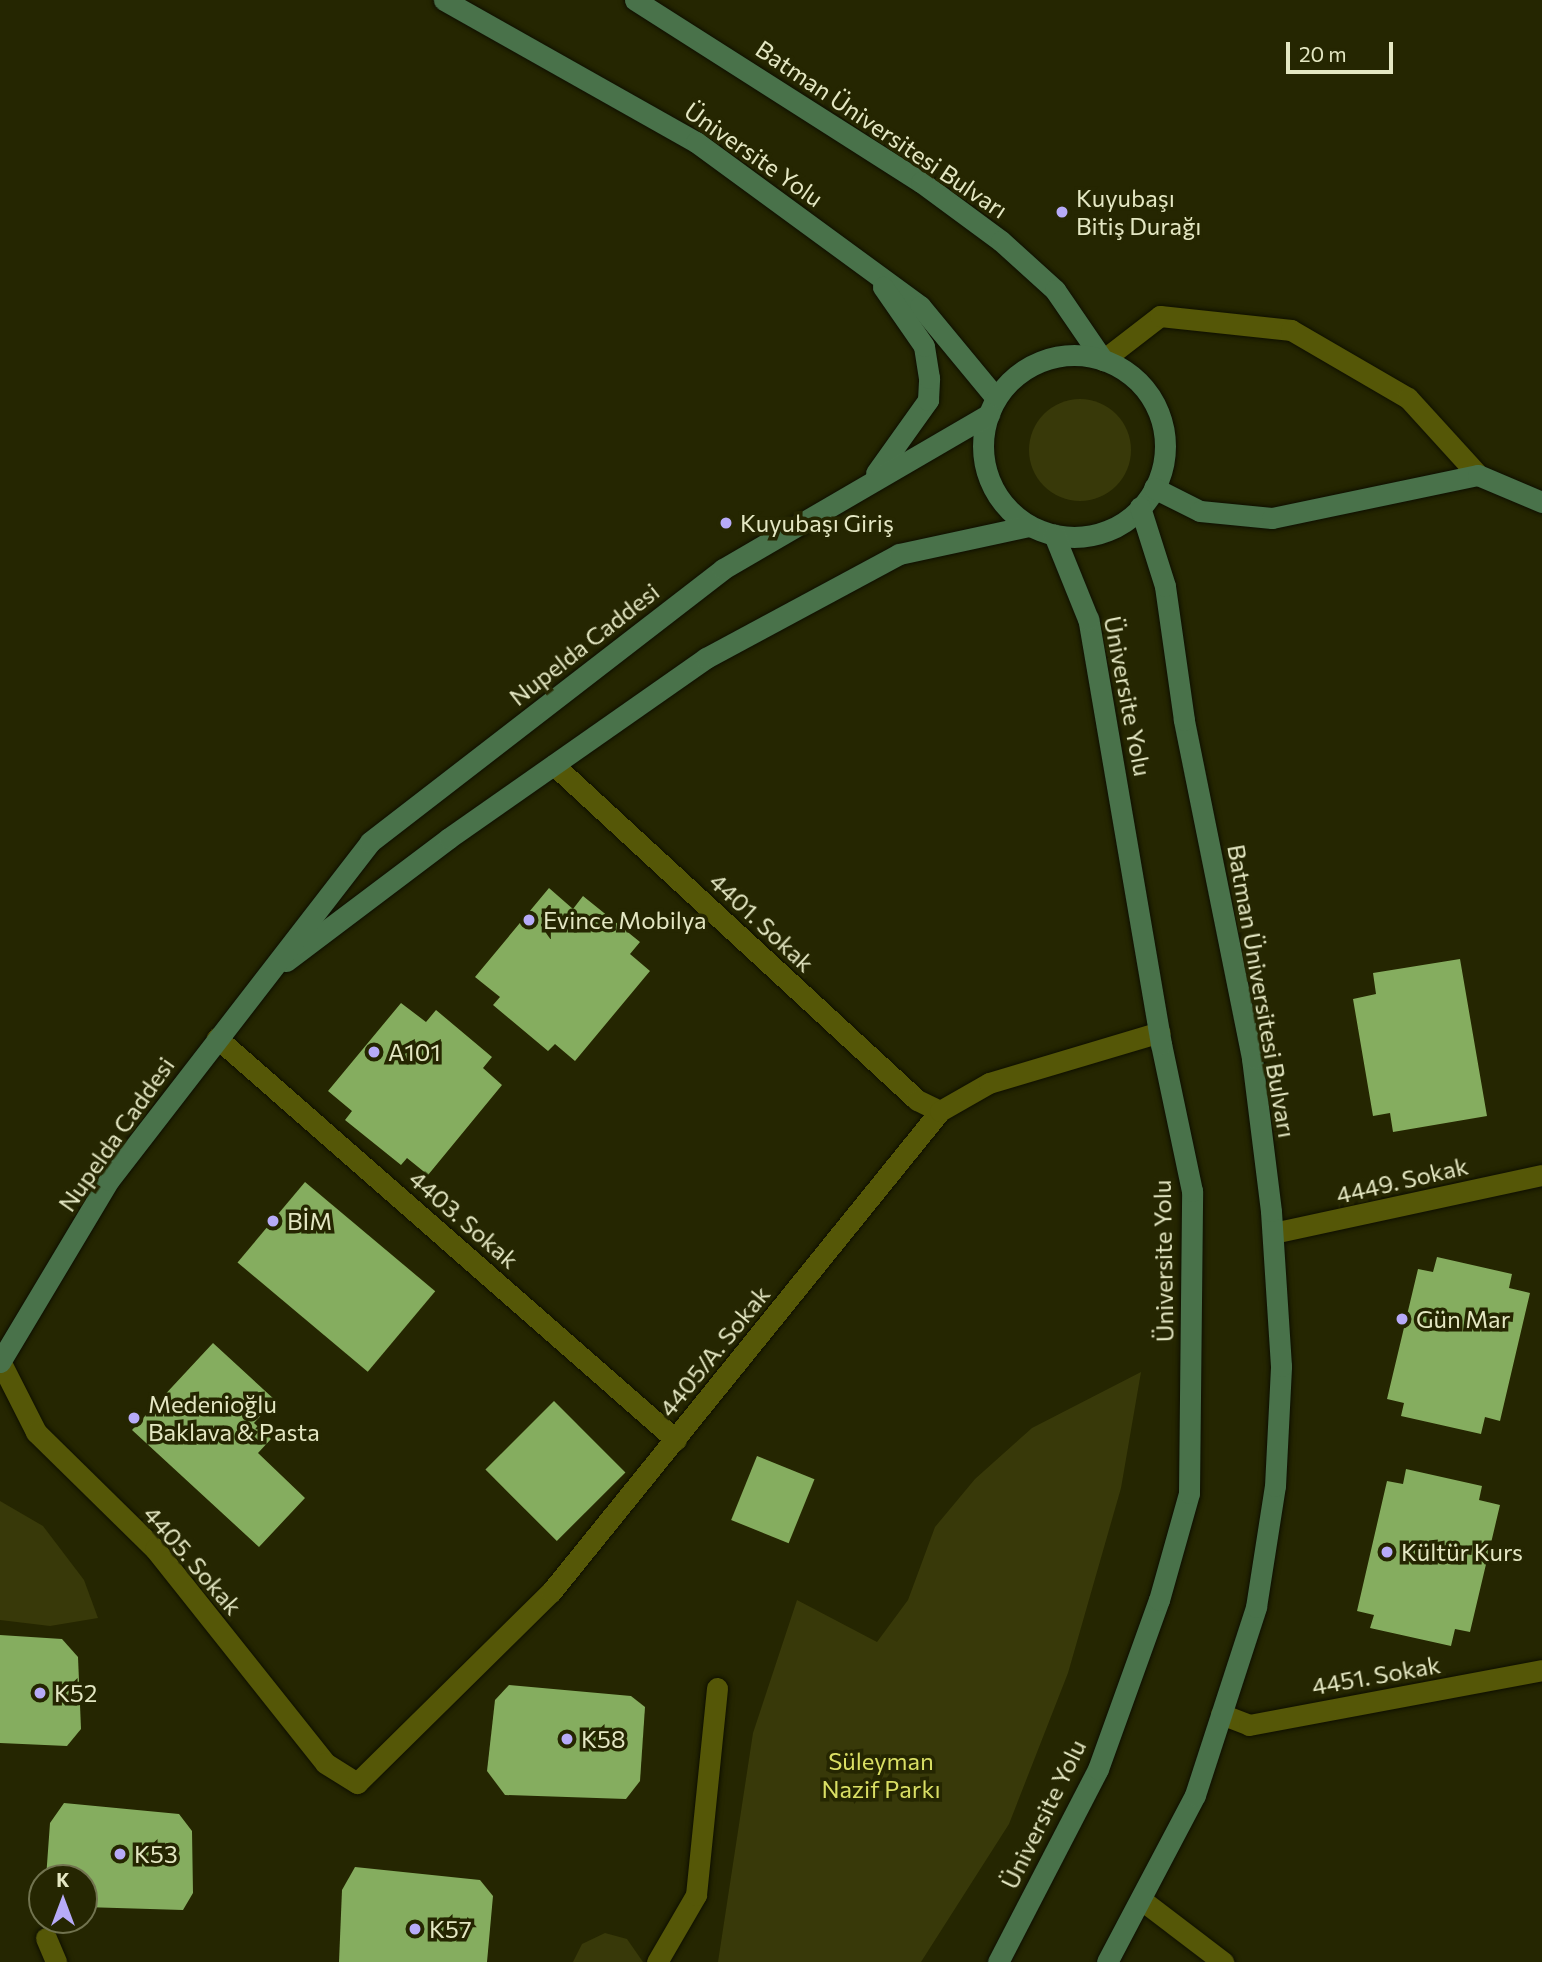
<!DOCTYPE html>
<meta charset="utf-8">
<style>
body{margin:0}
#map{position:relative;width:1542px;height:1962px;overflow:hidden;background:#252601;font-family:Commissioner,sans-serif}
div>[style]{position:absolute}
.green>*{inset:0;background:#383909}
.round{border-radius:50%}
.building>*{inset:0;background:#85ad5f;transform-origin:0 0}
.roads{filter:drop-shadow(0 0 2px #0e0f00) drop-shadow(0 0 2px #0e0f00)}
.street>*{height:21px;margin:-10.5px;padding:0 10.5px;transform-origin:10.5px;border-radius:10.5px;background:#555707}
.secondary>*{height:21px;margin:-10.5px;padding:0 10.5px;transform-origin:10.5px;border-radius:10.5px;background:#49724a}
.secondary>.ring{margin:-10.5px;padding:0;box-sizing:content-box;background:none;border:21px solid #49724a;border-radius:50%}
.dots>*{width:19px;height:19px;translate:-50% -50%;box-sizing:border-box;border:4px solid #252601;border-radius:50%}
span{translate:-50% -50%;white-space:nowrap;text-align:center;line-height:1.15;-webkit-text-stroke:7px #252601;paint-order:stroke}
.street-label{font-size:24px;color:#e4e7c3}
.poi-label{font-size:24px;color:#e4e7c3}
.left{translate:0 -50%;text-align:left}
.park-label{font-size:24px;color:#dadf64}
.north{position:absolute;left:28px;top:1864px;width:70px;height:70px;box-sizing:border-box;background:#252601;border:2px solid #71734f;border-radius:50%;rotate:0deg;font-size:19px;font-weight:700;line-height:28px;text-align:center;color:#e4e7c3}
.north::after{content:'';display:block;margin:auto;width:24px;height:32px;background:#b7abf8;clip-path:polygon(50% 0,100% 100%,50% 72%,0 100%)}
.scale{position:absolute;left:1286px;top:42px;width:107px;height:32px;box-sizing:border-box;border:4px solid #e4e7c3;border-top:0;padding-left:9px;font-size:21px;line-height:24px;white-space:nowrap;color:#e4e7c3;-webkit-text-stroke:5px #252601;paint-order:stroke}
</style>
<div id="map">
<div class="green">
<div class="round" style="left:1029px;top:399px;width:102px;height:102px"></div>
<div style="clip-path:polygon(1141px 1372px,1121px 1488px,1068px 1673px,1009px 1824px,921px 1962px,718px 1962px,753px 1733px,797px 1600px,877px 1642px,908px 1600px,935px 1527px,975px 1479px,1032px 1428px)"></div>
<div style="clip-path:polygon(0 1501px,43px 1526px,84px 1580px,98px 1618px,50px 1626px,0 1620px)"></div>
<div style="clip-path:polygon(605px 1933px,627px 1939px,643px 1962px,573px 1962px,582px 1944px)"></div>
</div>
<div class="building">
<div style="clip-path:polygon(549px 888px,573px 909px,583px 896px,640px 942px,630px 954px,650px 971px,575px 1061px,555px 1044px,548px 1051px,493px 1005px,500px 997px,475px 977px)"></div>
<div style="clip-path:polygon(1460px 959px,1487px 1116px,1393px 1132px,1390px 1113px,1373px 1116px,1353px 999px,1376px 994px,1373px 973px)"></div>
<div style="clip-path:polygon(401px 1003px,426px 1022px,436px 1010px,492px 1057px,483px 1068px,502px 1085px,428px 1175px,407px 1158px,401px 1165px,345px 1120px,352px 1111px,328px 1091px)"></div>
<div style="left:305px;top:1182px;width:170px;height:105px;rotate:40deg"></div>
<div style="clip-path:polygon(1437px 1257px,1512px 1274px,1509px 1288px,1530px 1293px,1500px 1421px,1485px 1417px,1481px 1434px,1401px 1416px,1404px 1403px,1387px 1399px,1418px 1269px,1433px 1272px)"></div>
<div style="clip-path:polygon(213px 1343px,275px 1400px,254px 1423px,271px 1439px,258px 1453px,305px 1498px,259px 1547px,132px 1430px)"></div>
<div style="left:554px;top:1401px;width:101px;height:97px;rotate:45deg"></div>
<div style="left:757px;top:1456px;width:62px;height:69px;rotate:22deg"></div>
<div style="clip-path:polygon(1406px 1469px,1482px 1486px,1479px 1500px,1500px 1505px,1470px 1632px,1455px 1629px,1451px 1646px,1370px 1628px,1374px 1615px,1357px 1611px,1387px 1481px,1403px 1484px)"></div>
<div style="clip-path:polygon(0 1635px,62px 1639px,78px 1657px,81px 1729px,67px 1746px,0 1743px)"></div>
<div style="clip-path:polygon(509px 1685px,631px 1696px,645px 1707px,640px 1781px,626px 1799px,505px 1795px,487px 1771px,495px 1700px)"></div>
<div style="clip-path:polygon(64px 1803px,179px 1814px,192px 1831px,193px 1893px,183px 1910px,84px 1907px,84px 1878px,46px 1878px,50px 1823px)"></div>
<div style="clip-path:polygon(355px 1867px,480px 1880px,493px 1896px,487px 1962px,339px 1962px,342px 1890px)"></div>
</div>
<div class="roads">
<div class="street">
<div style="left:1103px;top:360px;width:72px;rotate:-37.7deg"></div>
<div style="left:1160px;top:316px;width:132px;rotate:6.1deg"></div>
<div style="left:1291px;top:330px;width:135px;rotate:30.2deg"></div>
<div style="left:1408px;top:398px;width:104px;rotate:47.7deg"></div>
<div style="left:554px;top:765px;width:494px;rotate:42.7deg"></div>
<div style="left:917px;top:1100px;width:25px;rotate:26deg"></div>
<div style="left:217px;top:1038px;width:610px;rotate:41.21deg"></div>
<div style="left:1273px;top:1233px;width:275px;rotate:-12.2deg"></div>
<div style="left:0;top:1361px;width:80px;rotate:63.1deg"></div>
<div style="left:36px;top:1432px;width:167px;rotate:44.5deg"></div>
<div style="left:155px;top:1549px;width:273px;rotate:51.5deg"></div>
<div style="left:325px;top:1763px;width:38px;rotate:32deg"></div>
<div style="left:357px;top:1783px;width:272px;rotate:-44.6deg"></div>
<div style="left:551px;top:1592px;width:619px;rotate:-51.04deg"></div>
<div style="left:940px;top:1111px;width:56px;rotate:-29.7deg"></div>
<div style="left:989px;top:1083px;width:178px;rotate:-16.6deg"></div>
<div style="left:1221px;top:1714px;width:30px;rotate:21deg"></div>
<div style="left:1249px;top:1725px;width:298px;rotate:-10.6deg"></div>
<div style="left:1143px;top:1901px;width:101px;rotate:37.3deg"></div>
<div style="left:46px;top:1938px;width:26px;rotate:67deg"></div>
<div style="left:657px;top:1962px;width:78px;rotate:-59.8deg"></div>
<div style="left:696px;top:1895px;width:208px;rotate:-84.2deg"></div>
</div>
<div class="secondary">
<div style="left:444px;top:0;width:289px;rotate:29.4deg"></div>
<div style="left:696px;top:142px;width:278px;rotate:36.2deg"></div>
<div style="left:920px;top:306px;width:119px;rotate:50.4deg"></div>
<div style="left:635px;top:0;width:339px;rotate:32.5deg"></div>
<div style="left:921px;top:182px;width:99px;rotate:36.4deg"></div>
<div style="left:1001px;top:241px;width:73px;rotate:42.2deg"></div>
<div style="left:1055px;top:290px;width:85px;rotate:55.6deg"></div>
<div class="ring" style="left:983px;top:355px;width:161px;height:161px"></div>
<div style="left:876px;top:473px;width:90px;rotate:-54.5deg"></div>
<div style="left:928px;top:400px;width:22px;rotate:-87deg"></div>
<div style="left:929px;top:378px;width:32px;rotate:-99deg"></div>
<div style="left:924px;top:346px;width:72px;rotate:-124.8deg"></div>
<div style="left:1154px;top:488px;width:51px;rotate:26.6deg"></div>
<div style="left:1200px;top:511px;width:72px;rotate:5.6deg"></div>
<div style="left:1272px;top:518px;width:210px;rotate:-11.8deg"></div>
<div style="left:1478px;top:475px;width:69px;rotate:22.9deg"></div>
<div style="left:286px;top:961px;width:204px;rotate:-37deg"></div>
<div style="left:449px;top:838px;width:314px;rotate:-35deg"></div>
<div style="left:706px;top:658px;width:219px;rotate:-28.3deg"></div>
<div style="left:899px;top:554px;width:133px;rotate:-12.2deg"></div>
<div style="left:0;top:1362px;width:212px;rotate:-59.1deg"></div>
<div style="left:109px;top:1180px;width:427px;rotate:-52.3deg"></div>
<div style="left:370px;top:842px;width:446px;rotate:-37.7deg"></div>
<div style="left:723px;top:569px;width:308px;rotate:-30.2deg"></div>
<div style="left:998px;top:1962px;width:217px;rotate:-62.6deg"></div>
<div style="left:1098px;top:1769px;width:180px;rotate:-70.2deg"></div>
<div style="left:1159px;top:1600px;width:111px;rotate:-74.3deg"></div>
<div style="left:1189px;top:1493px;width:302px;rotate:-89.4deg"></div>
<div style="left:1192px;top:1191px;width:150px;rotate:-101.9deg"></div>
<div style="left:1161px;top:1044px;width:431px;rotate:-99.7deg"></div>
<div style="left:1088px;top:619px;width:91px;rotate:-112deg"></div>
<div style="left:1107px;top:1962px;width:189px;rotate:-62.2deg"></div>
<div style="left:1195px;top:1795px;width:198px;rotate:-72deg"></div>
<div style="left:1256px;top:1607px;width:122px;rotate:-81.1deg"></div>
<div style="left:1275px;top:1486px;width:120px;rotate:-87.1deg"></div>
<div style="left:1281px;top:1366px;width:155px;rotate:-93.7deg"></div>
<div style="left:1271px;top:1211px;width:154px;rotate:-97.1deg"></div>
<div style="left:1252px;top:1058px;width:345px;rotate:-101.4deg"></div>
<div style="left:1184px;top:720px;width:135px;rotate:-98.1deg"></div>
<div style="left:1165px;top:586px;width:83px;rotate:-107.6deg"></div>
</div>
</div>
<div class="dots">
<div style="left:1062px;top:212px;background:#b7abf8"></div>
<div style="left:726px;top:523px;background:#b7abf8"></div>
<div style="left:529px;top:920px;background:#b7abf8"></div>
<div style="left:374px;top:1052px;background:#b7abf8"></div>
<div style="left:273px;top:1221px;background:#b7abf8"></div>
<div style="left:1402px;top:1319px;background:#b7abf8"></div>
<div style="left:134px;top:1418px;background:#b7abf8"></div>
<div style="left:1387px;top:1552px;background:#b7abf8"></div>
<div style="left:40px;top:1693px;background:#b7abf8"></div>
<div style="left:567px;top:1739px;background:#b7abf8"></div>
<div style="left:120px;top:1854px;background:#b7abf8"></div>
<div style="left:415px;top:1929px;background:#b7abf8"></div>
</div>
<div class="street-label">
<span style="left:882px;top:129px;rotate:34deg">Batman Üniversitesi Bulvarı</span>
<span style="left:754px;top:154px;rotate:35deg">Üniversite Yolu</span>
<span style="left:584px;top:644px;rotate:-38deg">Nupelda Caddesi</span>
<span style="left:1128px;top:696px;rotate:79deg">Üniversite Yolu</span>
<span style="left:762px;top:922px;rotate:43deg">4401. Sokak</span>
<span style="left:1262px;top:991px;rotate:80deg">Batman Üniversitesi Bulvarı</span>
<span style="left:116px;top:1134px;rotate:-55deg">Nupelda Caddesi</span>
<span style="left:1402px;top:1180px;rotate:-13deg">4449. Sokak</span>
<span style="left:464px;top:1219px;rotate:41deg">4403. Sokak</span>
<span style="left:1163px;top:1261px;rotate:-91deg">Üniversite Yolu</span>
<span style="left:714px;top:1351px;rotate:-51deg">4405/A. Sokak</span>
<span style="left:193px;top:1560px;rotate:49deg">4405. Sokak</span>
<span style="left:1376px;top:1675px;rotate:-10deg">4451. Sokak</span>
<span style="left:1043px;top:1814px;rotate:-64deg">Üniversite Yolu</span>
</div>
<div class="poi-label">
<span class="left" style="left:1076px;top:212px">Kuyubaşı<br>Bitiş Durağı</span>
<span class="left" style="left:740px;top:523px">Kuyubaşı Giriş</span>
<span class="left" style="left:543px;top:920px">Evince Mobilya</span>
<span class="left" style="left:388px;top:1052px">A101</span>
<span class="left" style="left:287px;top:1221px">BİM</span>
<span class="left" style="left:1416px;top:1319px">Gün Mar</span>
<span class="left" style="left:148px;top:1418px">Medenioğlu<br>Baklava &amp; Pasta</span>
<span class="left" style="left:1401px;top:1552px">Kültür Kurs</span>
<span class="left" style="left:54px;top:1693px">K52</span>
<span class="left" style="left:581px;top:1739px">K58</span>
<span class="left" style="left:134px;top:1854px">K53</span>
<span class="left" style="left:429px;top:1929px">K57</span>
</div>
<div class="park-label">
<span style="left:881px;top:1775px">Süleyman<br>Nazif Parkı</span>
</div>
<div class="north">K</div>
<div class="scale">20 m</div>
</div>
